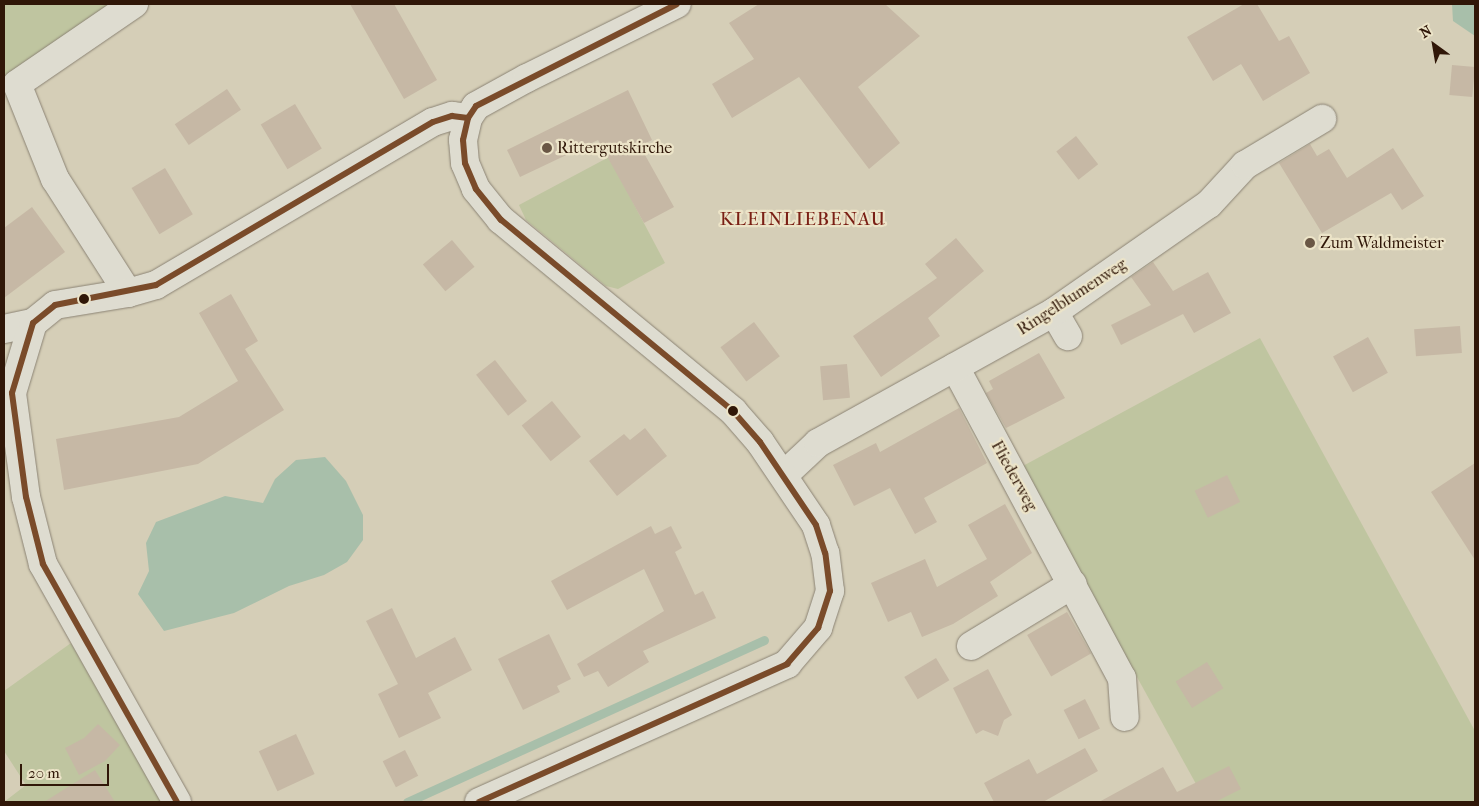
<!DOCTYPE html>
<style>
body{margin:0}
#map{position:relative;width:1479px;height:806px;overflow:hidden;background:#d5ceb7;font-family:"IM FELL French Canon",serif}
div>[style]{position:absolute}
.green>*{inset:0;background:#bfc5a0}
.water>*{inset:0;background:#a8bfaa}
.stream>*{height:9px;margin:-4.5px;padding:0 4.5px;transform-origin:4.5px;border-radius:4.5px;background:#a8bfaa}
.building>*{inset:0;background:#c6b8a5;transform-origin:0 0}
.roads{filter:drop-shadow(0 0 1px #8b8374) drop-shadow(0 0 1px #8b8374)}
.minor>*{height:28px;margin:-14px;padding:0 14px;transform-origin:14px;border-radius:14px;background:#dedcd0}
.bus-1>*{height:6px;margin:-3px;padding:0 3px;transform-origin:3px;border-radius:3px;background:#7a4b2a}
.dots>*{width:14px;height:14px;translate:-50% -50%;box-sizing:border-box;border:2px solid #ece4c8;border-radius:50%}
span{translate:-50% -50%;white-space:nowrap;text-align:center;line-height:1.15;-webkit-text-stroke:4.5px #ece4c8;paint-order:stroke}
.poi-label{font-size:16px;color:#301708}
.left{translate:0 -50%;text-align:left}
.street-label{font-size:16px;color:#301708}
.quarter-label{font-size:19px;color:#7a1f14;letter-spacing:1px}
.frame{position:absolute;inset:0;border:5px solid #301708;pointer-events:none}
.north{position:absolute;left:1409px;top:20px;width:50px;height:50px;-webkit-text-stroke:4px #ece4c8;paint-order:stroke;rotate:328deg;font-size:14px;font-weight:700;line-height:20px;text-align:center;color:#301708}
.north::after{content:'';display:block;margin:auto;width:18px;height:22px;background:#301708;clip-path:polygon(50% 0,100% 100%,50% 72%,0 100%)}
.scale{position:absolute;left:20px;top:764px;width:89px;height:22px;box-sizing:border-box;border:2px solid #301708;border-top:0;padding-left:6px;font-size:15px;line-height:18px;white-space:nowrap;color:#301708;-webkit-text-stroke:4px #ece4c8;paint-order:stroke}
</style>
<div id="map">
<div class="green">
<div style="clip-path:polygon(4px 4px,114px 4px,4px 79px)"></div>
<div style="clip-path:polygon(609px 157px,665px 263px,618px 289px,606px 286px,526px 220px,519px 205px)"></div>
<div style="clip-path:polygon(1260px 338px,1475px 731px,1475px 802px,1206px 802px,1021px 467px)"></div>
<div style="clip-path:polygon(71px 643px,161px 802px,4px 802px,26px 785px,4px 751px,4px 691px)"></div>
</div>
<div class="water">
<div style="clip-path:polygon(1452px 4px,1475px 4px,1475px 36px,1453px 21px)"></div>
<div style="clip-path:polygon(325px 457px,346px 481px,363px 515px,363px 540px,347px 562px,324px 575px,289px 586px,234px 613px,164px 631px,138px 594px,149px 571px,146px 543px,156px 522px,225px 496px,263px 503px,275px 479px,296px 460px)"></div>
</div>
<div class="stream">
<div style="left:407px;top:802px;width:392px;rotate:-24.4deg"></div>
</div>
<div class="building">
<div style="clip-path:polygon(350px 4px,394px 4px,437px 80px,404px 99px)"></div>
<div style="clip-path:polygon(759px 4px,885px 4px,920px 36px,858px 87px,900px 143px,869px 169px,799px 77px,732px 118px,712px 84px,754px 59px,729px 23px)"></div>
<div style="clip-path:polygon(1244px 4px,1257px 4px,1279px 41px,1289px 36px,1310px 73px,1263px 101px,1241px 64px,1213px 81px,1187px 37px)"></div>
<div style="left:1452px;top:65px;width:23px;height:30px;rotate:5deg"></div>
<div style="left:227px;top:89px;width:25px;height:63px;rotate:56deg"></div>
<div style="clip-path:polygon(628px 90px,652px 140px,640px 146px,674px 207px,644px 223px,598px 140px,520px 177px,507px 150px)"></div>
<div style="left:295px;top:104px;width:52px;height:40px;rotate:59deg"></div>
<div style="left:1076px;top:136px;width:36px;height:25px;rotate:52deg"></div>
<div style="clip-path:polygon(1310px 144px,1317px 156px,1329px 149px,1347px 178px,1393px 148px,1424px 196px,1402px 210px,1391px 193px,1322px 233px,1279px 163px)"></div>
<div style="left:165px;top:168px;width:54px;height:39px;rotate:59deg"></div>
<div style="clip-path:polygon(32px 207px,65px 252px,4px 298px,4px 228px)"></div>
<div style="clip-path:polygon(956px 238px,984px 271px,928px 318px,940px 336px,881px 377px,853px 336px,937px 278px,925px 264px)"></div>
<div style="left:452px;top:240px;width:35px;height:38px;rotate:50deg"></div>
<div style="clip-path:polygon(1153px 262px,1173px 291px,1208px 272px,1231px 313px,1194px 333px,1183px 314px,1121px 345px,1111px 325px,1151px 305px,1131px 277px)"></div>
<div style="clip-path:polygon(231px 294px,258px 341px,245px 349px,284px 410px,198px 464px,64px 490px,56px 439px,179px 417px,238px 381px,199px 313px)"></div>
<div style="left:754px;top:322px;width:43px;height:42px;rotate:53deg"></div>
<div style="left:1460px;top:326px;width:27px;height:46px;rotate:86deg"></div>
<div style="left:1368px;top:337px;width:41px;height:40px;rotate:61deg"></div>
<div style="clip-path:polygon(1039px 353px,1065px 398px,1006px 428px,986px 393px,993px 389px,989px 381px)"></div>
<div style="left:495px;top:360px;width:52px;height:24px;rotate:52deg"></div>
<div style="left:847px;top:364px;width:34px;height:27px;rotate:85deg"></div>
<div style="left:552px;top:401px;width:46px;height:39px;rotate:51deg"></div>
<div style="clip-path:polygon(959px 408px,987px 463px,924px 498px,937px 522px,915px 534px,890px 488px,854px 506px,833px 465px,876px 443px,880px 452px)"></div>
<div style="clip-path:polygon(645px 428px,667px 456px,617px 496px,589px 461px,624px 434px,630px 440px)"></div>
<div style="clip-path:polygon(1475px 463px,1475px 560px,1431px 492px)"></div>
<div style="left:1227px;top:475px;width:30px;height:36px;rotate:64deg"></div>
<div style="clip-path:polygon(1005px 504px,1032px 553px,990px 582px,998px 596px,953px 624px,922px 637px,911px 612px,888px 622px,871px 583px,925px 559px,937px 587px,987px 559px,968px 525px)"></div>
<div style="clip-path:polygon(651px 526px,655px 534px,671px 526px,682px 548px,675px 552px,695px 595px,703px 591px,716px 618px,643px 651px,649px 662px,608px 687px,598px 671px,584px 677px,577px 664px,664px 611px,644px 569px,567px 610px,551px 581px)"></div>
<div style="clip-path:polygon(392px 608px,416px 658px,455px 637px,472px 670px,428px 693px,441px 718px,399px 738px,378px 694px,398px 684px,366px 621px)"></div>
<div style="left:1067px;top:612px;width:48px;height:46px;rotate:60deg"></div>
<div style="clip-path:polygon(549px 634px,571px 679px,557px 686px,560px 692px,523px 710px,498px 659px)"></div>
<div style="left:936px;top:658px;width:26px;height:37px;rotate:59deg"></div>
<div style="left:1207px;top:662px;width:31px;height:37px;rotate:58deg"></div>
<div style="clip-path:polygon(988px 669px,1012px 715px,1004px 720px,998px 736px,983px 730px,976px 734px,953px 688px)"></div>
<div style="left:1085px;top:699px;width:33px;height:24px;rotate:63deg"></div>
<div style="clip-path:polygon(98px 724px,120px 745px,105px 761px,79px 775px,65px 748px,84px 738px)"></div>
<div style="left:296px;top:734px;width:44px;height:41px;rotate:65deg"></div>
<div style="clip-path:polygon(1085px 748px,1098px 771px,1043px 802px,994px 802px,984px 783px,1029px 759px,1037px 774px)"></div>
<div style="left:405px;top:750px;width:29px;height:25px;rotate:63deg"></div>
<div style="clip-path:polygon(1229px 766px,1241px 789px,1215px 802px,1099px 802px,1163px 767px,1177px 792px)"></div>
<div style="clip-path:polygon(95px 770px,115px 802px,44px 802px)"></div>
</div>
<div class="roads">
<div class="minor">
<div style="left:128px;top:293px;width:135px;rotate:-122.6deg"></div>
<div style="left:55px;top:179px;width:102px;rotate:-111.8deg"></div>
<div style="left:17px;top:84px;width:142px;rotate:-34.4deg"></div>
<div style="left:1054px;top:312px;width:28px;rotate:60deg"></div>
<div style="left:4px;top:329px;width:30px;rotate:-12deg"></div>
<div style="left:955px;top:367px;width:353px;rotate:61.8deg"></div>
<div style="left:1122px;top:678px;width:39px;rotate:86deg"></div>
<div style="left:785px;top:474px;width:45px;rotate:-43.2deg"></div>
<div style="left:818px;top:443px;width:270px;rotate:-29deg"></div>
<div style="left:1054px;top:312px;width:189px;rotate:-34.9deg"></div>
<div style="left:1209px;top:204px;width:53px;rotate:-47.3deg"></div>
<div style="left:1245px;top:165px;width:90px;rotate:-30.9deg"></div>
<div style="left:971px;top:646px;width:119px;rotate:-31.3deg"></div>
<div style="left:177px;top:802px;width:273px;rotate:-119.4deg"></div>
<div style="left:43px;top:564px;width:69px;rotate:-104.2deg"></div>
<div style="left:26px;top:497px;width:105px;rotate:-97.7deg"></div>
<div style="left:12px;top:393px;width:73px;rotate:-73.3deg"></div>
<div style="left:33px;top:323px;width:28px;rotate:-39deg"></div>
<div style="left:55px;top:305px;width:74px;rotate:-9.3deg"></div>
<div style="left:128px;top:293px;width:29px;rotate:-16deg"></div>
<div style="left:156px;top:285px;width:321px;rotate:-30.5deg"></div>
<div style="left:433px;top:122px;width:20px;rotate:-18deg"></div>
<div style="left:452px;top:116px;width:16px;rotate:7deg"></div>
<div style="left:479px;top:802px;width:338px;rotate:-24.1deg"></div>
<div style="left:787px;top:664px;width:48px;rotate:-49.3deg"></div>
<div style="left:818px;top:628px;width:39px;rotate:-72deg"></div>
<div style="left:830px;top:591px;width:38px;rotate:-97deg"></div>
<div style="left:825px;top:553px;width:29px;rotate:-108deg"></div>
<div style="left:816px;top:525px;width:100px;rotate:-124deg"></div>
<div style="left:760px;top:442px;width:41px;rotate:-131.1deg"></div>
<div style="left:733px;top:411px;width:301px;rotate:-140.5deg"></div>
<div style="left:501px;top:220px;width:40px;rotate:-129deg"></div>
<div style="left:476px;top:189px;width:28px;rotate:-113deg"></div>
<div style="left:465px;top:163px;width:23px;rotate:-95deg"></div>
<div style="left:463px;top:140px;width:23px;rotate:-77deg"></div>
<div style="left:468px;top:118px;width:14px;rotate:-56deg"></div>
<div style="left:476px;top:106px;width:58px;rotate:-28.8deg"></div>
<div style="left:527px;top:78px;width:167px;rotate:-26.3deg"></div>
</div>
</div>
<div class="bus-1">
<div style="left:177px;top:802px;width:273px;rotate:-119.4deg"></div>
<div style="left:43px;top:564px;width:69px;rotate:-104.2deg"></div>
<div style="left:26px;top:497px;width:105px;rotate:-97.7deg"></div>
<div style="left:12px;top:393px;width:73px;rotate:-73.3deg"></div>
<div style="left:33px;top:323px;width:28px;rotate:-39deg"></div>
<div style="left:55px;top:305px;width:103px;rotate:-11.2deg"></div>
<div style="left:156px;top:285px;width:321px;rotate:-30.5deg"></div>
<div style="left:433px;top:122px;width:20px;rotate:-18deg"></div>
<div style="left:452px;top:116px;width:16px;rotate:7deg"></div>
<div style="left:479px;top:802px;width:338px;rotate:-24.1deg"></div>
<div style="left:787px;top:664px;width:48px;rotate:-49.3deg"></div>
<div style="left:818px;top:628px;width:39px;rotate:-72deg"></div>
<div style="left:830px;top:591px;width:38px;rotate:-97deg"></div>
<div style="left:825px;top:553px;width:29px;rotate:-108deg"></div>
<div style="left:816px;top:525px;width:100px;rotate:-124deg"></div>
<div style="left:760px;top:442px;width:41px;rotate:-131.1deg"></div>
<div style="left:733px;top:411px;width:301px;rotate:-140.5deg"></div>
<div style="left:501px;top:220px;width:40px;rotate:-129deg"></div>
<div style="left:476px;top:189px;width:28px;rotate:-113deg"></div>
<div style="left:465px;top:163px;width:23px;rotate:-95deg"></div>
<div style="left:463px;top:140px;width:23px;rotate:-77deg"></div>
<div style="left:468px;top:118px;width:14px;rotate:-56deg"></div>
<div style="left:476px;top:106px;width:225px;rotate:-26.9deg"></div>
</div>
<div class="dots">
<div style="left:547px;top:148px;background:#6a5745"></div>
<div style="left:1310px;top:243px;background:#6a5745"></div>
<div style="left:84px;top:299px;background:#301708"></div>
<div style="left:733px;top:411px;background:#301708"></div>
</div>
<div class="poi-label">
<span class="left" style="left:557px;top:148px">Rittergutskirche</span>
<span class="left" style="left:1320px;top:243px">Zum Waldmeister</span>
</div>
<div class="street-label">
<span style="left:1072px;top:297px;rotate:-33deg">Ringelblumenweg</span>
<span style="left:1014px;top:476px;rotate:61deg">Fliederweg</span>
</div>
<div class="quarter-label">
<span style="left:803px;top:220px">KLEINLIEBENAU</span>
</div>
<div class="frame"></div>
<div class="north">N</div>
<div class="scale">20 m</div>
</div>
